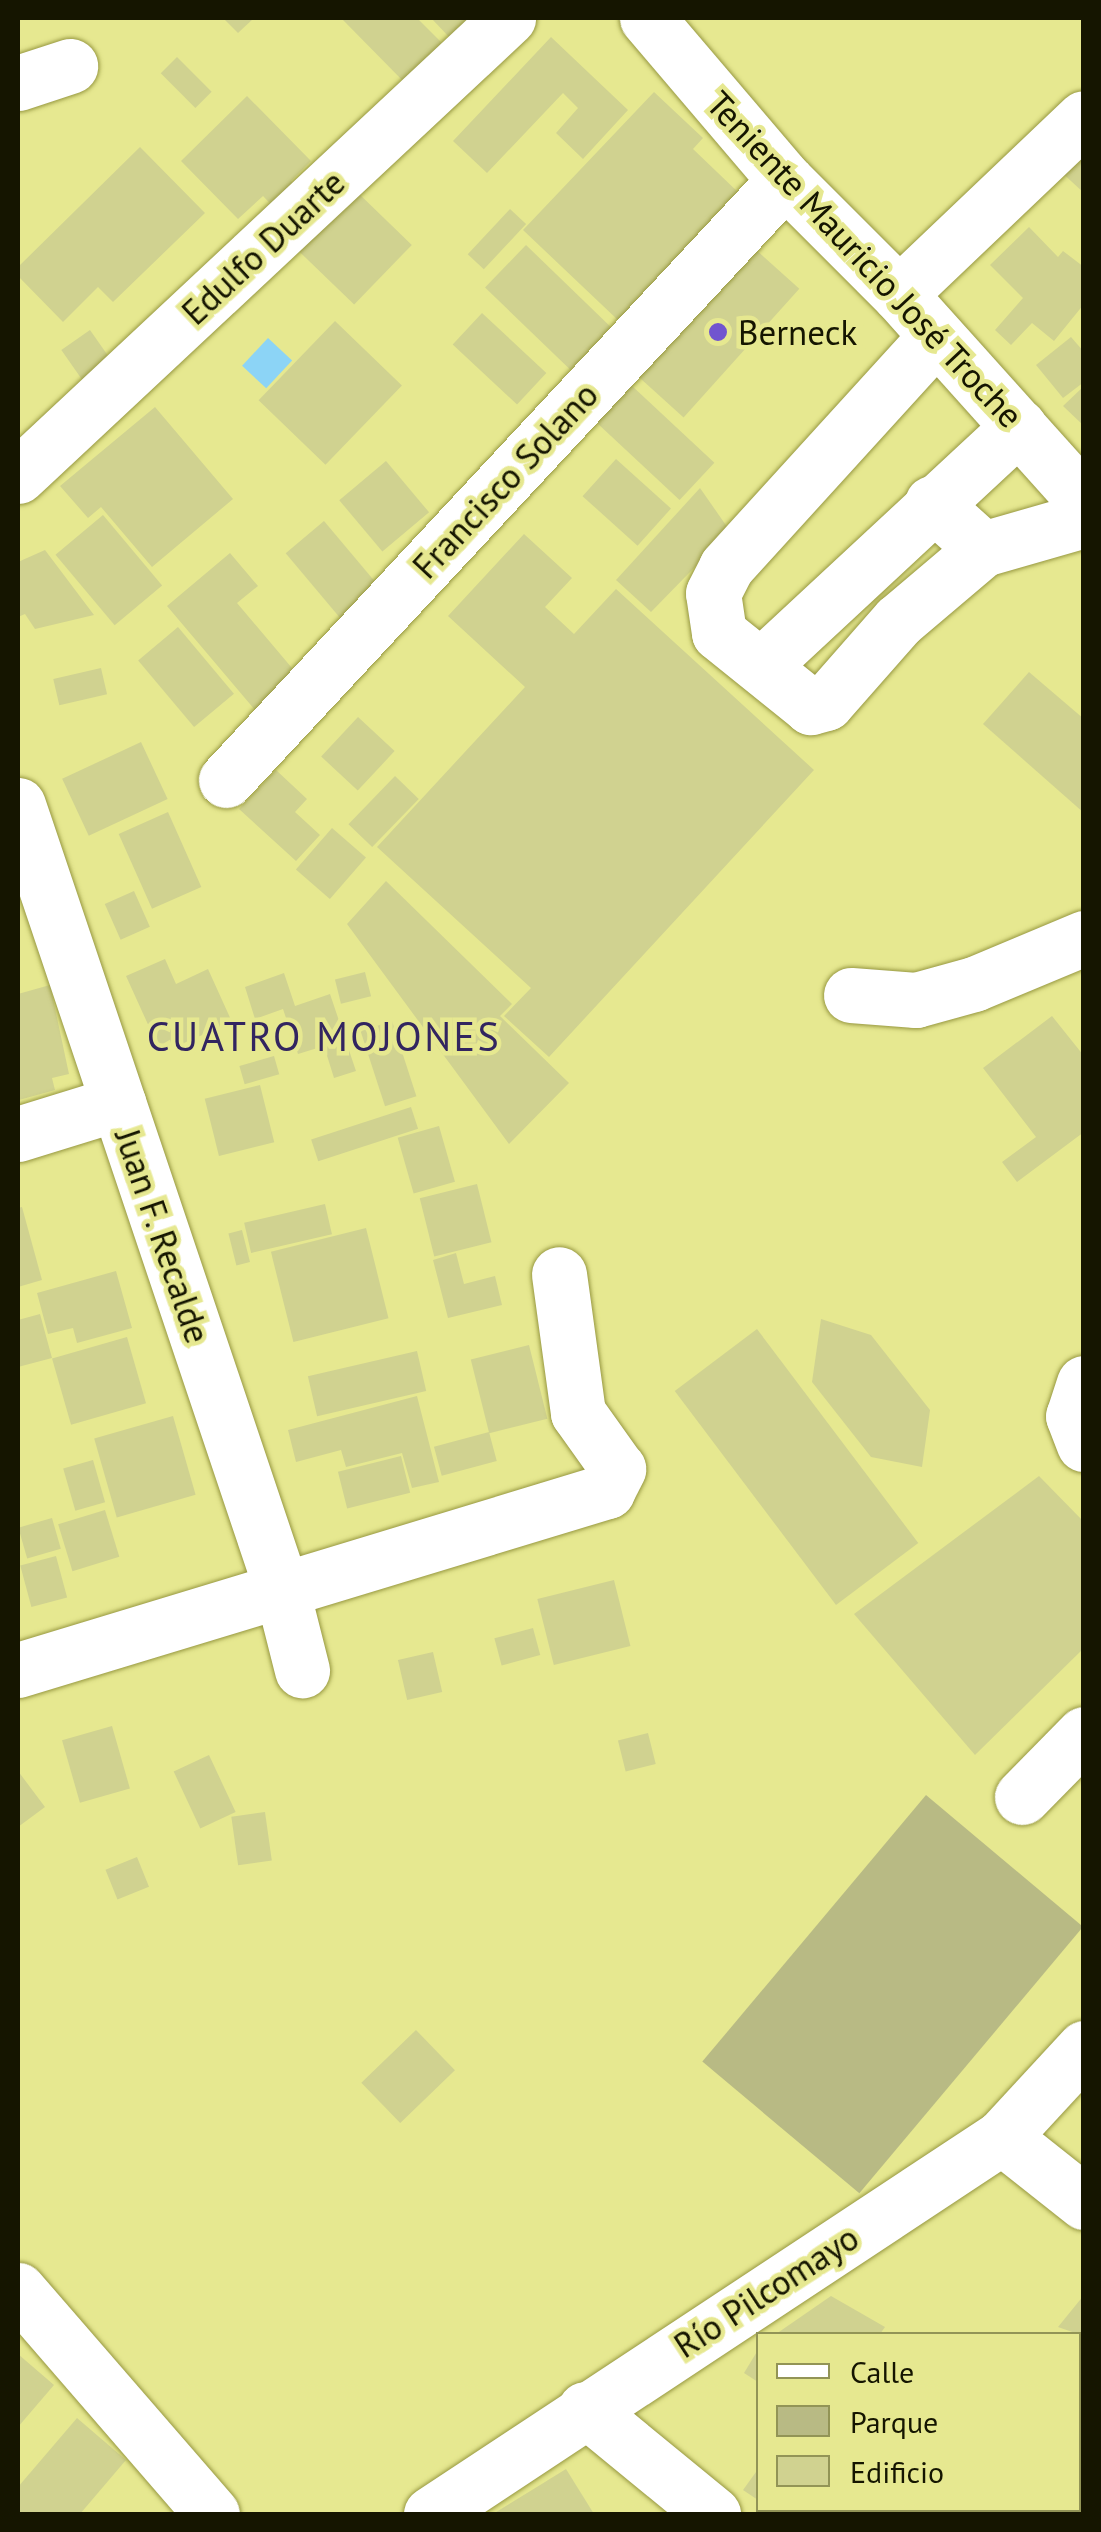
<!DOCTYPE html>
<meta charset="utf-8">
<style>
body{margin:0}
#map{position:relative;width:1101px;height:2532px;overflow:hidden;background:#e6e890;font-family:"PT Sans",sans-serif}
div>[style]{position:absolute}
.green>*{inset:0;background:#b8ba84;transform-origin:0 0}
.water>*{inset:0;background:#8cd4f6;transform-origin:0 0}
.building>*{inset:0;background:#d0d290;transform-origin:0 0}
.roads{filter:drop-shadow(0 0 2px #979841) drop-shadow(0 0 2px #979841)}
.minor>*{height:55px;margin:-27.5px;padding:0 27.5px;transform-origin:27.5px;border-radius:27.5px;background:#fff}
.dots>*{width:28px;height:28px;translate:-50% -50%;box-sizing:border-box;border:5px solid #e6e890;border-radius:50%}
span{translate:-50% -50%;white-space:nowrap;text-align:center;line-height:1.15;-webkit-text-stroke:9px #e6e890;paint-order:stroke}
.street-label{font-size:35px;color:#151500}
.poi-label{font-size:35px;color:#151500}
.left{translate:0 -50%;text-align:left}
.quarter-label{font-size:40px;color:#322560;letter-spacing:2.5px}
.frame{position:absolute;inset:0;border:20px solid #151500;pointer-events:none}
.legend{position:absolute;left:756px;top:2332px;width:325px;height:180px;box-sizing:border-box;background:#e6e890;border:2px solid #929456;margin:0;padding:12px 18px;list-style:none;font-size:30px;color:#151500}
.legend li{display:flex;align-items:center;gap:20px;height:50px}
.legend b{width:50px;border:2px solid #929456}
</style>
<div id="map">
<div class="green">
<div style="left:926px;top:1795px;width:205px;height:348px;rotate:40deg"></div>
</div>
<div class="water">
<div style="left:268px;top:338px;width:33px;height:38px;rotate:43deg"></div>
</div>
<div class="building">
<div style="clip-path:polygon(223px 18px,254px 18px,238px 33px)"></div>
<div style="clip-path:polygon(341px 18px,417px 18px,445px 46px,406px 84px)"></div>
<div style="clip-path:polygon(431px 18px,473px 18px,451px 39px)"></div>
<div style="clip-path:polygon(551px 37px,628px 110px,583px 159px,556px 133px,578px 108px,563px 93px,487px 173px,453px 141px)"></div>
<div style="left:177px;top:57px;width:49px;height:23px;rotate:45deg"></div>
<div style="clip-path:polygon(654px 92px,703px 138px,693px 149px,741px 195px,620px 322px,523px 230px)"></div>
<div style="clip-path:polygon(247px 96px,311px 161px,291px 181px,306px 196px,284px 218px,263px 196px,238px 219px,181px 161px)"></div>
<div style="clip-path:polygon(140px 147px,205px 213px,113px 302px,98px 287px,63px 322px,18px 276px,18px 267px)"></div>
<div style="clip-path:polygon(1077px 151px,1084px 157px,1084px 193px,1059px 170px)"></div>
<div style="left:355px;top:190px;width:79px;height:83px;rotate:44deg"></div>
<div style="left:510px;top:209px;width:22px;height:62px;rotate:43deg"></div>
<div style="clip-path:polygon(1029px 227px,1058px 257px,1063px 251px,1084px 267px,1084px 304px,1054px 341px,1032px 323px,1011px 345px,995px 330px,1023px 298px,990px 265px)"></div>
<div style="left:526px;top:245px;width:119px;height:59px;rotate:44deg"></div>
<div style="left:754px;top:248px;width:61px;height:173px;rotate:42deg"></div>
<div style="left:482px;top:313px;width:88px;height:43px;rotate:43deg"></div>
<div style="left:335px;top:321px;width:93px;height:110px;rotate:44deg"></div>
<div style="left:90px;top:330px;width:47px;height:35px;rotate:55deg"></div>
<div style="clip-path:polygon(1071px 337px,1084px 352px,1084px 382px,1063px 398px,1036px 365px)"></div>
<div style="left:631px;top:385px;width:114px;height:51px;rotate:43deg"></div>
<div style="clip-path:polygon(1084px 386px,1084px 426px,1063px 406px)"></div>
<div style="clip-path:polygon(155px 407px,233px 499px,152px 567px,101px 507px,88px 518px,60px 486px)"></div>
<div style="left:616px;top:459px;width:74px;height:50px;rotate:42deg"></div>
<div style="left:386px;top:461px;width:67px;height:61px;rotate:50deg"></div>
<div style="clip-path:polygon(700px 488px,730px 531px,651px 612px,616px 580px)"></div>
<div style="left:103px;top:515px;width:92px;height:62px;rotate:50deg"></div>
<div style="left:324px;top:521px;width:85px;height:50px;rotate:50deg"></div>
<div style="clip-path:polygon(524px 534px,572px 578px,545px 607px,574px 634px,616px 589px,814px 770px,549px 1057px,504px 1016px,531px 988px,377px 847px,525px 687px,448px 616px)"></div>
<div style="clip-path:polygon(45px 550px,94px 615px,35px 629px,25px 614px,18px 617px,18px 562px)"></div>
<div style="clip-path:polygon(230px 553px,258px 586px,237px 603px,297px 674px,255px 710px,167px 606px)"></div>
<div style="left:178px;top:627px;width:87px;height:52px;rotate:50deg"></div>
<div style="left:101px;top:668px;width:27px;height:49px;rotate:77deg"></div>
<div style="clip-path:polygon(1029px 672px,1084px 719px,1084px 813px,983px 724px)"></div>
<div style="left:358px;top:717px;width:50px;height:54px;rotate:43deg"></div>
<div style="left:141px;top:742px;width:63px;height:87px;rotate:65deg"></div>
<div style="clip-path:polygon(276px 770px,307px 799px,295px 812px,320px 835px,296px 861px,239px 809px)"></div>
<div style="left:395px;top:776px;width:33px;height:67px;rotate:44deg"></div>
<div style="left:168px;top:812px;width:82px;height:54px;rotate:66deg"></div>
<div style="left:332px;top:828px;width:45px;height:55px;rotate:41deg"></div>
<div style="clip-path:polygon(386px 881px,512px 1004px,500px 1016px,569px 1083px,509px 1144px,347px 924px)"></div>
<div style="left:134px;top:891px;width:39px;height:32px;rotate:66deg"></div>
<div style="clip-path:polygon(165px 959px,176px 984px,208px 969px,232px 1022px,161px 1053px,126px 976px)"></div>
<div style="left:365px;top:972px;width:25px;height:31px;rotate:76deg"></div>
<div style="clip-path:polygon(284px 973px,295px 1006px,330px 994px,356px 1071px,334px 1078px,324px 1046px,298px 1054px,283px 1009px,255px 1019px,245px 987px)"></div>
<div style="clip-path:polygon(50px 985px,69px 1074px,52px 1078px,55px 1090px,19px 1100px,18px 994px)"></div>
<div style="clip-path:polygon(1052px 1016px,1084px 1056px,1084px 1132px,1017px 1182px,1002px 1162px,1036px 1137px,983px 1068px)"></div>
<div style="left:392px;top:1021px;width:79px;height:33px;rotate:72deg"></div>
<div style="left:274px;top:1056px;width:19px;height:36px;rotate:74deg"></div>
<div style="left:260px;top:1085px;width:59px;height:57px;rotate:76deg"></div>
<div style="left:411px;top:1107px;width:23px;height:105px;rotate:72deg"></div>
<div style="left:439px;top:1126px;width:58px;height:43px;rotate:74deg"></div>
<div style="left:477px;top:1184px;width:60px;height:59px;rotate:76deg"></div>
<div style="left:325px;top:1204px;width:31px;height:83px;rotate:77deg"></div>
<div style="clip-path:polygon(22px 1207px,42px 1280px,18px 1287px,18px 1208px)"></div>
<div style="left:366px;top:1228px;width:93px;height:98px;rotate:76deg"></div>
<div style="left:242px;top:1230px;width:33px;height:14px;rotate:76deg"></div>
<div style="clip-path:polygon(456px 1253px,464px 1284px,495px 1276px,502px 1305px,448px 1318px,433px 1260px)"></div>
<div style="clip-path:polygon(116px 1271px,132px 1328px,77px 1343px,73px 1328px,48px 1334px,37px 1293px)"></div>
<div style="clip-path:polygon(40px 1314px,52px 1358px,18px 1367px,18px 1320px)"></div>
<div style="clip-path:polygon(821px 1319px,871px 1335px,930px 1410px,922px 1467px,871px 1457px,812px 1382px)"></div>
<div style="left:757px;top:1329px;width:268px;height:103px;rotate:53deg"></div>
<div style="left:127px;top:1337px;width:69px;height:78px;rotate:74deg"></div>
<div style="left:529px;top:1345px;width:76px;height:60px;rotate:76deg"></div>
<div style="left:417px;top:1351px;width:41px;height:112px;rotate:77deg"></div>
<div style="clip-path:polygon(417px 1396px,439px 1482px,412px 1488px,402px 1453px,346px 1467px,341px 1450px,296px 1462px,288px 1430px)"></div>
<div style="left:173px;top:1416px;width:82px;height:82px;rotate:74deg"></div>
<div style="left:489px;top:1432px;width:30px;height:57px;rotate:75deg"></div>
<div style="left:401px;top:1456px;width:38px;height:65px;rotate:76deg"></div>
<div style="left:93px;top:1460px;width:44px;height:31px;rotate:74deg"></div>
<div style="clip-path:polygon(1039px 1476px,1084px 1522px,1084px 1648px,975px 1755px,854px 1614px)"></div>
<div style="left:105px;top:1510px;width:49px;height:49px;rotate:73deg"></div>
<div style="left:52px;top:1518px;width:32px;height:35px;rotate:74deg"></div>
<div style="left:56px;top:1556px;width:43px;height:37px;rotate:75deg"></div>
<div style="left:614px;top:1580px;width:68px;height:79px;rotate:76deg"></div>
<div style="left:533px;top:1628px;width:28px;height:40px;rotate:75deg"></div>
<div style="left:433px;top:1652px;width:41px;height:36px;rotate:77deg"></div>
<div style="left:112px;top:1726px;width:65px;height:52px;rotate:74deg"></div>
<div style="left:648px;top:1733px;width:32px;height:31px;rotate:76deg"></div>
<div style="left:209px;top:1755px;width:63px;height:39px;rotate:65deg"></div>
<div style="clip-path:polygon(18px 1771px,45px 1807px,18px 1827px)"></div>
<div style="left:265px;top:1812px;width:49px;height:34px;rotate:82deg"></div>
<div style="left:137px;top:1857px;width:32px;height:34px;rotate:68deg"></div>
<div style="left:416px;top:2030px;width:56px;height:76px;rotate:46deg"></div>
<div style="clip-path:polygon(1084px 2295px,1084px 2347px,1078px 2334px,1058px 2327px)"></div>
<div style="clip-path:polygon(831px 2296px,885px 2327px,880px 2334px,776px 2334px)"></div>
<div style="clip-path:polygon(758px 2350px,758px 2382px,744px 2373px)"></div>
<div style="clip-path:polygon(18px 2354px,54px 2385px,18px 2427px)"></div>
<div style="clip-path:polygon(77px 2418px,126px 2460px,80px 2514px,18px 2514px,18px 2487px)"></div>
<div style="clip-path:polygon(566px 2469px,594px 2514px,493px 2514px)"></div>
<div style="clip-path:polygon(756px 2472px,758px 2474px,758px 2500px,743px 2490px)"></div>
<div style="clip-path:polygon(773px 2510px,854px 2510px,850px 2514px)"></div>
</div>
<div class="roads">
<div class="minor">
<div style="left:647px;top:18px;width:213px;rotate:49.6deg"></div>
<div style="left:785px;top:180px;width:161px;rotate:45deg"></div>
<div style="left:899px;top:294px;width:277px;rotate:48.1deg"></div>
<div style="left:18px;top:83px;width:55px;rotate:-18.1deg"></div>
<div style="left:899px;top:294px;width:255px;rotate:-43.6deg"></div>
<div style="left:18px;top:476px;width:671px;rotate:-43.07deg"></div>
<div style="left:932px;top:503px;width:69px;rotate:42deg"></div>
<div style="left:983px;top:549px;width:111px;rotate:139.7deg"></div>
<div style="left:898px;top:621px;width:109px;rotate:131.3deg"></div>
<div style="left:826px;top:703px;width:16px;rotate:165deg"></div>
<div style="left:811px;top:707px;width:118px;rotate:-141.2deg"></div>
<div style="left:719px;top:633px;width:40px;rotate:-98.5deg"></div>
<div style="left:713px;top:593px;width:29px;rotate:-63deg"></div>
<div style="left:726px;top:567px;width:311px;rotate:-47.7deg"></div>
<div style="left:983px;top:549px;width:105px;rotate:-16deg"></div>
<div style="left:761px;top:666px;width:352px;rotate:-42.9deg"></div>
<div style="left:226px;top:780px;width:820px;rotate:-47.03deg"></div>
<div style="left:18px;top:805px;width:825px;rotate:71.41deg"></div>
<div style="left:281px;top:1587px;width:86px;rotate:75.8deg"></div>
<div style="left:851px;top:995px;width:65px;rotate:4.4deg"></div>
<div style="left:916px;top:1000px;width:60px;rotate:-15.4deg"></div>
<div style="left:974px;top:984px;width:119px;rotate:-22.7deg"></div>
<div style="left:18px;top:1134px;width:105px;rotate:-17.2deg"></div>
<div style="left:1084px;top:1383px;width:35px;rotate:108deg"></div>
<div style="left:1073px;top:1416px;width:30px;rotate:69deg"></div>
<div style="left:18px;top:1670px;width:616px;rotate:-16.9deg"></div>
<div style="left:607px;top:1491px;width:25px;rotate:-63deg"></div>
<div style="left:618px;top:1469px;width:69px;rotate:-125.5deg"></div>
<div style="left:578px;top:1413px;width:140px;rotate:-97.8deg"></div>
<div style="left:1022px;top:1797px;width:88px;rotate:-45.5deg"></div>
<div style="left:1002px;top:2137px;width:105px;rotate:38.4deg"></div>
<div style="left:18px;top:2290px;width:296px;rotate:49.1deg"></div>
<div style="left:585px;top:2409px;width:166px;rotate:39.4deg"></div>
<div style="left:431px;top:2514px;width:684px;rotate:-33.43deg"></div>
<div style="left:1002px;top:2137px;width:121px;rotate:-47.3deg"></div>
</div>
</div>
<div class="dots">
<div style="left:718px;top:332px;background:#7155cf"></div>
</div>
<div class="street-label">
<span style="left:263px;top:247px;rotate:-43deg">Edulfo Duarte</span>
<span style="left:865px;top:259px;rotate:47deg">Teniente Mauricio José Troche</span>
<span style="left:505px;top:480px;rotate:-47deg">Francisco Solano</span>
<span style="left:163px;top:1236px;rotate:71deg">Juan F. Recalde</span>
<span style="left:766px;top:2291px;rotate:-33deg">Río Pilcomayo</span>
</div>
<div class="poi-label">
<span class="left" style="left:738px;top:332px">Berneck</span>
</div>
<div class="quarter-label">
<span style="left:324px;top:1036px">CUATRO MOJONES</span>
</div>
<div class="frame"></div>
<ul class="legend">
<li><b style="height:12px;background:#fff"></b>Calle</li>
<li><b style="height:28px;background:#b8ba84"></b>Parque</li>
<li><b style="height:28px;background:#d0d290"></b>Edificio</li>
</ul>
</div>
